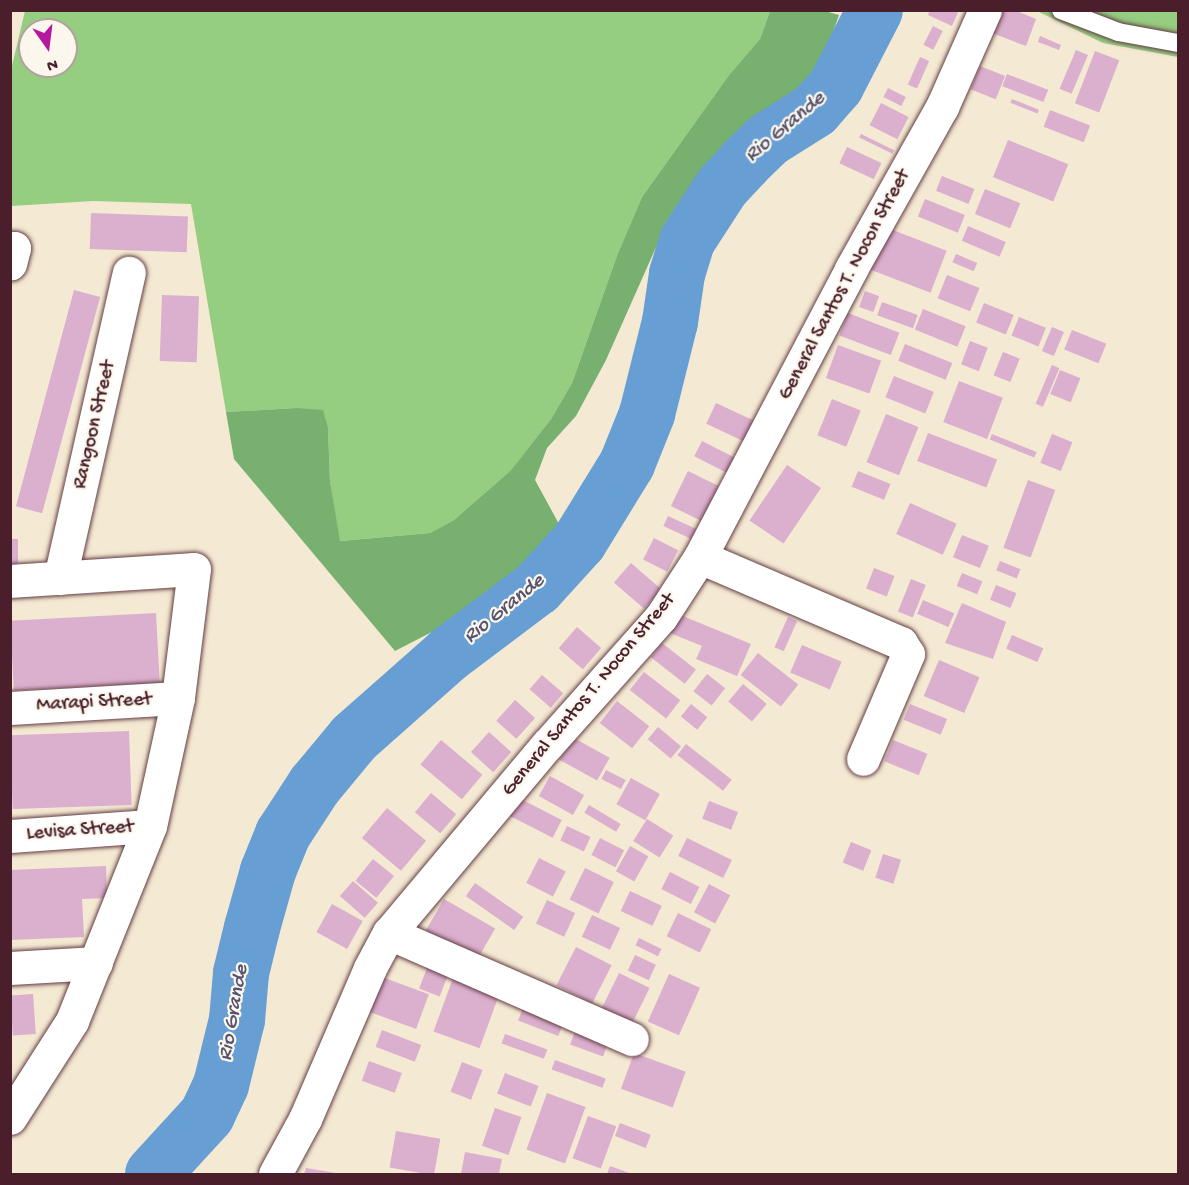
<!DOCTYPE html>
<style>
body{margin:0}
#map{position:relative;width:1189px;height:1185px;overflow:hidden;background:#f4e9d2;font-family:"Gochi Hand",sans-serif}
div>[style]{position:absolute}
.green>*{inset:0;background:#95cd81}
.forest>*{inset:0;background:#78b06f}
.river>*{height:56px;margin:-28px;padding:0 28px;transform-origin:28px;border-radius:28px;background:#679fd5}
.building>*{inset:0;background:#dbafce;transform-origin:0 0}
.roads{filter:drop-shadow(0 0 2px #643d44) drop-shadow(0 0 2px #643d44)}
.lane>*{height:18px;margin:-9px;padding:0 9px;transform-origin:9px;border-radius:9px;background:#fff}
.street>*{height:33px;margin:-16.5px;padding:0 16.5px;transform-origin:16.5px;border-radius:16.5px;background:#fff}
.secondary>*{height:33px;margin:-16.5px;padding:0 16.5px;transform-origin:16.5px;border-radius:16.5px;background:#fff}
span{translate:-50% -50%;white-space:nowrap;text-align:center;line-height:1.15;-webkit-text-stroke:4.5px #fbf7ec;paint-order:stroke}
.street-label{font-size:20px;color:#4a1f2b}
.water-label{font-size:21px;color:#56526f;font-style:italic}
.frame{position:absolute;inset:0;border:12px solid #4a1f2b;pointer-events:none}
.north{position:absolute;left:18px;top:18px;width:60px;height:60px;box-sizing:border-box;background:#fbf7ec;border:2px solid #b4a19f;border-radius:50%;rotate:166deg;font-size:16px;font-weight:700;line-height:24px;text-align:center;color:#4a1f2b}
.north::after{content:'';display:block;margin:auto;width:21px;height:27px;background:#b5179e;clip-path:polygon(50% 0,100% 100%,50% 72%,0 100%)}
</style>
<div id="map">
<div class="green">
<div style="clip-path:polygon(evenodd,25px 11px,770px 11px,760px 39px,729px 75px,642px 197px,618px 253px,572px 383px,551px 419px,511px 470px,454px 520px,430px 533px,339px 541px,330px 481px,328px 428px,296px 408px,226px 412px,191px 204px,93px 201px,11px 206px,11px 70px,25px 11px,30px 30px,66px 30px,66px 66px,30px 66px,30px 30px)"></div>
<div style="clip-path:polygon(1037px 11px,1178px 11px,1178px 57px,1103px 43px)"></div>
</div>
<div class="forest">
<div style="clip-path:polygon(770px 11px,825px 11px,839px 15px,814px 85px,794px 105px,752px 133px,720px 166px,691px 211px,657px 245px,606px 360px,576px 416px,547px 448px,535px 480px,565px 535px,556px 551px,486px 604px,395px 651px,234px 459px,226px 412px,296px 408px,323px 410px,328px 428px,330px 481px,340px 541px,430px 533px,454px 520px,511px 470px,551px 419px,572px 383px,618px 253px,642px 197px,729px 75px,760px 39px)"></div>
</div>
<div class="river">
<div style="left:153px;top:1174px;width:80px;rotate:-47.5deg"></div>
<div style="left:207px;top:1115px;width:33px;rotate:-65deg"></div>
<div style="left:221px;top:1085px;width:67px;rotate:-76.2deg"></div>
<div style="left:237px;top:1020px;width:47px;rotate:-85.1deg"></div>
<div style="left:241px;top:973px;width:46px;rotate:-76.3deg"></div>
<div style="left:252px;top:928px;width:59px;rotate:-74.3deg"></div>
<div style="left:268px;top:871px;width:40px;rotate:-68deg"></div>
<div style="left:283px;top:834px;width:59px;rotate:-56.9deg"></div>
<div style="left:315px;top:785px;width:61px;rotate:-50.3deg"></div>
<div style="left:354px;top:738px;width:127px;rotate:-41.5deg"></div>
<div style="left:449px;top:654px;width:110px;rotate:-36.9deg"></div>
<div style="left:537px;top:588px;width:62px;rotate:-47.6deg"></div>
<div style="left:579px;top:542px;width:92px;rotate:-58.4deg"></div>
<div style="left:627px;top:464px;width:54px;rotate:-68.2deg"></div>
<div style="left:647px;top:414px;width:95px;rotate:-76deg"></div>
<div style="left:670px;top:322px;width:49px;rotate:-81.7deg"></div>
<div style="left:677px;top:274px;width:34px;rotate:-73deg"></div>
<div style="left:687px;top:241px;width:64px;rotate:-57.1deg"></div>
<div style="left:722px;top:187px;width:33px;rotate:-47deg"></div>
<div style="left:744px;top:163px;width:35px;rotate:-44deg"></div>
<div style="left:769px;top:139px;width:54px;rotate:-32.2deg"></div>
<div style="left:815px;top:110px;width:32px;rotate:-49deg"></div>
<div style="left:836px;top:86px;width:85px;rotate:-62.8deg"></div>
</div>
<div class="building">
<div style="clip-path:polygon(930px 10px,959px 10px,952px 26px,928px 15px)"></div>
<div style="clip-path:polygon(995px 10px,1014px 10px,1036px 19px,1026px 46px,987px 31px)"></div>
<div style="left:933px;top:26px;width:11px;height:21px;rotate:27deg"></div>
<div style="clip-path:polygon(1040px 36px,1061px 45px,1059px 50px,1038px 42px)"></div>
<div style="left:1076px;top:50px;width:13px;height:42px;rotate:23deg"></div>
<div style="left:1095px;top:51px;width:26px;height:56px;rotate:21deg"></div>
<div style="left:920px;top:57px;width:10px;height:30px;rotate:24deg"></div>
<div style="left:980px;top:66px;width:27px;height:25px;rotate:22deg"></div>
<div style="left:1007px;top:74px;width:44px;height:13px;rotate:21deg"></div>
<div style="left:888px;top:88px;width:20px;height:10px;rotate:27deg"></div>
<div style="left:1012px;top:99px;width:29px;height:4px;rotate:22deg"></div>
<div style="left:881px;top:103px;width:31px;height:25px;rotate:27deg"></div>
<div style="left:1050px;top:110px;width:43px;height:18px;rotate:21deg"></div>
<div style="left:861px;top:134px;width:37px;height:4px;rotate:26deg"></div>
<div style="left:1008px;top:140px;width:65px;height:40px;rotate:22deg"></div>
<div style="left:847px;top:147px;width:38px;height:18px;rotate:25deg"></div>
<div style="left:942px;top:176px;width:35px;height:16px;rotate:22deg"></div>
<div style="left:985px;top:189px;width:38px;height:27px;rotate:22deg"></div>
<div style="left:925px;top:199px;width:43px;height:19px;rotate:22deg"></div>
<div style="left:91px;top:213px;width:97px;height:36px;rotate:2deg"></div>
<div style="left:968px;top:226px;width:41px;height:16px;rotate:23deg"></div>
<div style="left:885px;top:227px;width:66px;height:45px;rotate:21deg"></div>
<div style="left:956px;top:254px;width:23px;height:9px;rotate:23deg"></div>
<div style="left:947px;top:275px;width:35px;height:25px;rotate:22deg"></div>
<div style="left:74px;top:290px;width:27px;height:224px;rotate:15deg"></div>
<div style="left:865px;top:291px;width:15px;height:17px;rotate:20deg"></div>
<div style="left:162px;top:295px;width:37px;height:66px;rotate:2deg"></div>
<div style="left:882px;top:302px;width:38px;height:14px;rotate:20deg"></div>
<div style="left:984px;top:303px;width:32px;height:21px;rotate:22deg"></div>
<div style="left:923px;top:309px;width:46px;height:22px;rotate:22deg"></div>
<div style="left:848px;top:313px;width:55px;height:24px;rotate:21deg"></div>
<div style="left:1019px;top:317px;width:29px;height:20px;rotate:22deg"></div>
<div style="left:1052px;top:327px;width:13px;height:26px;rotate:23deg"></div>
<div style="left:1072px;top:330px;width:37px;height:21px;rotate:22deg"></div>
<div style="left:970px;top:341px;width:19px;height:25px;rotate:21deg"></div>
<div style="left:905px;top:344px;width:51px;height:18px;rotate:22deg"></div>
<div style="left:838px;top:345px;width:46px;height:35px;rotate:20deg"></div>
<div style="left:1003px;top:352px;width:18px;height:25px;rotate:22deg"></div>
<div style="left:1052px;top:365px;width:8px;height:42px;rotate:23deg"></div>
<div style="left:1060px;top:370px;width:22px;height:26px;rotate:22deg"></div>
<div style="left:894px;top:376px;width:43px;height:23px;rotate:22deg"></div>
<div style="left:959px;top:381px;width:47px;height:44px;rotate:21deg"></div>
<div style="left:832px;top:399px;width:31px;height:39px;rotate:22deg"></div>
<div style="left:716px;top:403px;width:42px;height:23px;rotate:25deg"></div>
<div style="left:886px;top:414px;width:35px;height:52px;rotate:22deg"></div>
<div style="left:928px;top:433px;width:74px;height:30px;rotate:21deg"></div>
<div style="left:992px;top:434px;width:48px;height:6px;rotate:22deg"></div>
<div style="left:1052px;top:434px;width:22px;height:31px;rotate:22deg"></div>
<div style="left:702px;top:441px;width:38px;height:17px;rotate:27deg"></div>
<div style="left:787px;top:465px;width:41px;height:67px;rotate:34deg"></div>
<div style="left:688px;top:471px;width:34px;height:39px;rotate:26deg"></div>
<div style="left:858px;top:471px;width:35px;height:17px;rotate:22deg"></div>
<div style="left:1028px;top:480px;width:29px;height:72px;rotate:20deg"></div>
<div style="left:910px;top:503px;width:51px;height:34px;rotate:24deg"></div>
<div style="left:668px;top:516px;width:31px;height:11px;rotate:25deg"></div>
<div style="left:962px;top:535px;width:29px;height:24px;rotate:22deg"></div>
<div style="left:654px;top:538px;width:27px;height:24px;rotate:27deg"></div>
<div style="left:10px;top:539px;width:8px;height:31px"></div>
<div style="left:1000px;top:561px;width:22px;height:10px;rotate:22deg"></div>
<div style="left:631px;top:563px;width:40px;height:26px;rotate:41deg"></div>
<div style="left:874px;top:568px;width:22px;height:22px;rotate:21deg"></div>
<div style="left:962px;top:573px;width:22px;height:14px;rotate:22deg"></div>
<div style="left:911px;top:579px;width:16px;height:35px;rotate:22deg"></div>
<div style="left:996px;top:585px;width:22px;height:16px;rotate:22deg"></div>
<div style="left:923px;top:600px;width:34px;height:15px;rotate:23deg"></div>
<div style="clip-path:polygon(962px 603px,1006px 622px,993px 659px,945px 643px)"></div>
<div style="clip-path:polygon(673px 612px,751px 644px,737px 676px,696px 659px,702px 646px,665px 631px)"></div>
<div style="left:156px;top:613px;width:70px;height:146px;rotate:87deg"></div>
<div style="left:788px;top:617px;width:10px;height:33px;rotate:24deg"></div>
<div style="left:577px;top:627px;width:32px;height:28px;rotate:41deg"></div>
<div style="left:1012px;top:635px;width:34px;height:15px;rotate:23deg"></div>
<div style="left:662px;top:643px;width:43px;height:18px;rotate:38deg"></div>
<div style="left:802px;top:645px;width:43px;height:30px;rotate:23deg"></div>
<div style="left:758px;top:653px;width:51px;height:28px;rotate:38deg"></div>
<div style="left:939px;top:660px;width:44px;height:39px;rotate:23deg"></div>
<div style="left:644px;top:672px;width:46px;height:23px;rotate:38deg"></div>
<div style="left:707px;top:674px;width:23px;height:22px;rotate:38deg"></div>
<div style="left:542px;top:675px;width:28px;height:19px;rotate:41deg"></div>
<div style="left:743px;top:684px;width:31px;height:23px;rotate:40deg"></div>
<div style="left:515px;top:700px;width:27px;height:28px;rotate:42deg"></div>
<div style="left:617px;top:701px;width:41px;height:28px;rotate:38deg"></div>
<div style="left:691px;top:704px;width:21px;height:16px;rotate:39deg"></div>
<div style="left:910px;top:704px;width:40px;height:17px;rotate:22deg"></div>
<div style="left:658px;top:727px;width:30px;height:16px;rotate:40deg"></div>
<div style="left:129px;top:731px;width:74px;height:119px;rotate:88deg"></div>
<div style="left:489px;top:732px;width:30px;height:27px;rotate:42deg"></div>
<div style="left:572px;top:737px;width:43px;height:26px;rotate:29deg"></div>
<div style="left:441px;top:740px;width:54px;height:32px;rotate:40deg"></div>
<div style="left:893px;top:740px;width:37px;height:23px;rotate:22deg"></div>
<div style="left:686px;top:744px;width:58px;height:14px;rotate:38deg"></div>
<div style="left:606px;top:770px;width:22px;height:10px;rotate:27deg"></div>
<div style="left:550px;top:776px;width:39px;height:23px;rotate:29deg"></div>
<div style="left:631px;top:778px;width:33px;height:30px;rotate:29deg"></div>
<div style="left:431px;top:793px;width:33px;height:25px;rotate:40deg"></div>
<div style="left:511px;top:794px;width:57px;height:20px;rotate:27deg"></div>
<div style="left:709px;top:801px;width:31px;height:19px;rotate:21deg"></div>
<div style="left:589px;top:805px;width:37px;height:9px;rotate:31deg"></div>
<div style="left:387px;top:808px;width:51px;height:39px;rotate:40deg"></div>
<div style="left:647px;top:819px;width:31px;height:26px;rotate:32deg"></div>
<div style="left:567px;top:826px;width:26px;height:16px;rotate:25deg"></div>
<div style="left:600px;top:838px;width:27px;height:19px;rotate:27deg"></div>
<div style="left:687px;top:838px;width:50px;height:20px;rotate:26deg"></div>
<div style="left:851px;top:842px;width:22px;height:22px;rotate:22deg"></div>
<div style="left:630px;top:846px;width:21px;height:29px;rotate:29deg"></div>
<div style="left:883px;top:854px;width:19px;height:25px;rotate:18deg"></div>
<div style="left:539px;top:858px;width:30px;height:28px;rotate:27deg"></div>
<div style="left:373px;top:859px;width:27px;height:28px;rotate:39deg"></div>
<div style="clip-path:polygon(106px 866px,107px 898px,82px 899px,84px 937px,10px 940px,10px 870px)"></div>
<div style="left:585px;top:868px;width:32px;height:35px;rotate:26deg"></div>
<div style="left:670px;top:872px;width:33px;height:19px;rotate:27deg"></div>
<div style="left:353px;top:881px;width:33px;height:20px;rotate:41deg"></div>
<div style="left:475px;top:883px;width:59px;height:16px;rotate:35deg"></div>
<div style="left:709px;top:884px;width:24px;height:32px;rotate:28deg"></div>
<div style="left:630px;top:891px;width:35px;height:22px;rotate:25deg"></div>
<div style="left:444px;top:899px;width:59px;height:36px;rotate:30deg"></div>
<div style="left:547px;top:900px;width:31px;height:26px;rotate:25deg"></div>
<div style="left:332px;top:904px;width:35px;height:32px;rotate:29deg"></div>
<div style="left:678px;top:913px;width:37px;height:26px;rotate:26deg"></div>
<div style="left:592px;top:915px;width:31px;height:24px;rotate:25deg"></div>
<div style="left:639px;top:938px;width:25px;height:8px;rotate:26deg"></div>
<div style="left:576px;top:947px;width:40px;height:43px;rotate:27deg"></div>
<div style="left:432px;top:955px;width:22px;height:36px;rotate:21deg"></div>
<div style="left:635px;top:955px;width:23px;height:17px;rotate:25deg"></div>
<div style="left:619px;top:973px;width:34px;height:40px;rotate:26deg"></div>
<div style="left:669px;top:974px;width:34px;height:52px;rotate:24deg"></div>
<div style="left:379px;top:976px;width:53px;height:37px;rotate:20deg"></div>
<div style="left:453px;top:978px;width:49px;height:57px;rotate:20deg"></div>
<div style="left:33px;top:994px;width:40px;height:23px;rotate:86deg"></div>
<div style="left:526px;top:1000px;width:43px;height:22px;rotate:21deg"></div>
<div style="left:578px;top:1023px;width:35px;height:23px;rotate:20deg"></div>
<div style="left:382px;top:1030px;width:42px;height:18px;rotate:21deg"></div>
<div style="left:505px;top:1034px;width:45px;height:10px;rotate:20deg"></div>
<div style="left:634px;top:1053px;width:55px;height:38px;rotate:20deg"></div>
<div style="left:555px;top:1060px;width:54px;height:10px;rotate:20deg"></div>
<div style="left:369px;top:1061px;width:35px;height:21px;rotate:20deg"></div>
<div style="left:462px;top:1062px;width:22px;height:32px;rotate:21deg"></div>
<div style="left:505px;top:1073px;width:36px;height:22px;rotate:21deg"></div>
<div style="left:547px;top:1093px;width:41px;height:60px;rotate:20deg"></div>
<div style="left:495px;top:1108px;width:28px;height:40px;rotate:19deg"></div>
<div style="left:588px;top:1116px;width:30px;height:45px;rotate:20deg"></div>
<div style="left:620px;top:1123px;width:33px;height:14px;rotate:21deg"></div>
<div style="left:396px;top:1131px;width:45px;height:37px;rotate:10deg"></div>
<div style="clip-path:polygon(465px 1152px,502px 1159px,499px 1174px,461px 1174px)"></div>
<div style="clip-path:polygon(610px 1166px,632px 1174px,607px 1174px)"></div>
<div style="clip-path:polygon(306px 1168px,336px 1173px,336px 1174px,304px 1174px)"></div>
</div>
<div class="roads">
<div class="lane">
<div style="left:1061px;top:10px;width:61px;rotate:21.1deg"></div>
<div style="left:1118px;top:32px;width:61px;rotate:10.4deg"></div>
</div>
<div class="street">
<div style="left:10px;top:248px;width:4px"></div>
<div style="left:14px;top:248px;width:16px;rotate:104deg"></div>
<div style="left:700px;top:557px;width:219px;rotate:23.2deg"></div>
<div style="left:901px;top:643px;width:13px;rotate:58deg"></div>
<div style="left:908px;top:654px;width:114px;rotate:113.2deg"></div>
<div style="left:60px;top:578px;width:313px;rotate:-77.3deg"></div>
<div style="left:10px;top:581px;width:184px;rotate:-3.7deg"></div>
<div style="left:194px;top:569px;width:130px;rotate:97.1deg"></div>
<div style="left:178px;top:698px;width:131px;rotate:102.3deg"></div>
<div style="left:150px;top:826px;width:210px;rotate:111.8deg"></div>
<div style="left:72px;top:1021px;width:115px;rotate:122.6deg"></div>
<div style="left:10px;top:708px;width:168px;rotate:-3.4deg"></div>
<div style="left:10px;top:836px;width:140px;rotate:-4.1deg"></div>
<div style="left:389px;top:933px;width:265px;rotate:23.6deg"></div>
<div style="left:10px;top:968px;width:86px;rotate:-3.3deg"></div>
</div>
<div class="secondary">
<div style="left:275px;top:1174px;width:63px;rotate:-61.4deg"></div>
<div style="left:305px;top:1119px;width:164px;rotate:-66.7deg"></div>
<div style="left:370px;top:968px;width:40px;rotate:-62deg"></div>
<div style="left:389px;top:933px;width:246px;rotate:-50deg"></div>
<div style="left:547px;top:745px;width:171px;rotate:-48.3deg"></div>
<div style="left:661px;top:617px;width:72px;rotate:-57deg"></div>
<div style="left:700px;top:557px;width:325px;rotate:-62.3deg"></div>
<div style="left:851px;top:269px;width:186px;rotate:-60.7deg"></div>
<div style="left:942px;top:107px;width:106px;rotate:-66.1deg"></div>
</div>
</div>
<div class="street-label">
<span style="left:845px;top:285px;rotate:-62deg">General Santos T. Nocon Street</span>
<span style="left:95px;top:425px;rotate:-77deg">Rangoon Street</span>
<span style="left:589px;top:695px;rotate:-50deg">General Santos T. Nocon Street</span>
<span style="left:94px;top:703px;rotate:-3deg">Marapi Street</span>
<span style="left:80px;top:831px;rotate:-4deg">Levisa Street</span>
</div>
<div class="water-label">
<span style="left:786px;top:128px;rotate:-40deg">Rio Grande</span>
<span style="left:505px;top:610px;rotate:-39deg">Rio Grande</span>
<span style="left:235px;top:1013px;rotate:-80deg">Rio Grande</span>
</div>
<div class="frame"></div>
<div class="north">N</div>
</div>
